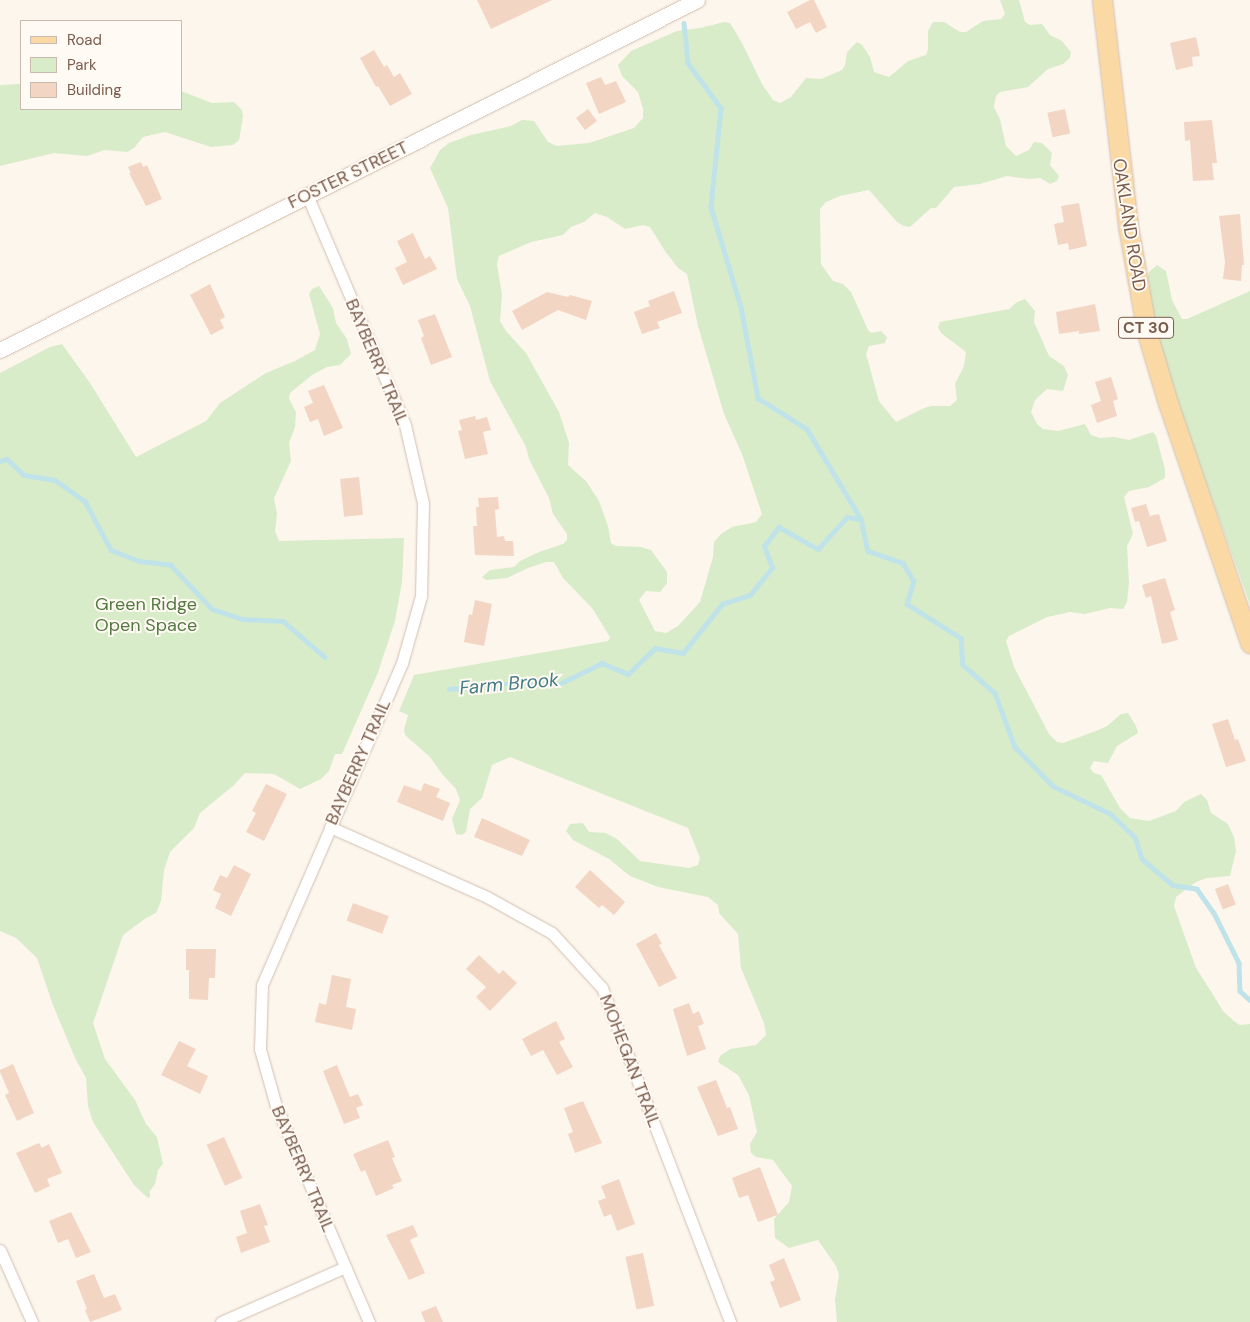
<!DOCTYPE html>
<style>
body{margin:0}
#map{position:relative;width:1250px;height:1322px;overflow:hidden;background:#fdf6ec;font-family:"DM Sans",sans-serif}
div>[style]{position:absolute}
.green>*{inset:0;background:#d8ecc9}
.stream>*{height:4.5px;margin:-2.25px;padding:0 2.25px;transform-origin:2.25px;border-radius:2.25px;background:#bfe3e8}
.building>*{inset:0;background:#f3d5c3;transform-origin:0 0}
.roads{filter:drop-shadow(0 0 1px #d1beb0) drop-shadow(0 0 1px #d1beb0)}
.minor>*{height:11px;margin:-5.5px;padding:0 5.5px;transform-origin:5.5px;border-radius:5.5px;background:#fff}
.tertiary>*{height:15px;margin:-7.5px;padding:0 7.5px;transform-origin:7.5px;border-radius:7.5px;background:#fff}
.primary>*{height:19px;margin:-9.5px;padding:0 9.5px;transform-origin:9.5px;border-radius:9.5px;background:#fbd9a5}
span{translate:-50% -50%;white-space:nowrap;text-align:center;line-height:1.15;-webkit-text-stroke:4px #fffaf3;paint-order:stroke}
.shield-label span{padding:1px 4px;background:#fffaf3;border:1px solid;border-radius:4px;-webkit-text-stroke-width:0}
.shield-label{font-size:16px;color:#7a5c4d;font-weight:700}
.street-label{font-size:18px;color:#7a5c4d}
.park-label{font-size:18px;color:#537a41}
.water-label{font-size:19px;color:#437c86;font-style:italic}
.legend{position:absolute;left:20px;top:20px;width:162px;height:90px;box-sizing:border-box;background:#fffaf3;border:1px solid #cabbb1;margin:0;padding:6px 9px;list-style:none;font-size:15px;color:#7a5c4d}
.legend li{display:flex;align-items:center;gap:10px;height:25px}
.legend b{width:25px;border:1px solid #cabbb1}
</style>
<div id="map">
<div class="green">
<div style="clip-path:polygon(evenodd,1000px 0,1019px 0,1025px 22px,1030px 25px,1042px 24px,1050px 35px,1062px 41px,1071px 52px,1070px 58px,1063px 64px,1048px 69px,1028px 87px,1000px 92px,996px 96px,994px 107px,1000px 119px,1006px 146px,1016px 156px,1029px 150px,1034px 142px,1042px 143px,1052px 153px,1050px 165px,1059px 176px,1057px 181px,1050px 184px,1040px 178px,1029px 179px,1007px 176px,980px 184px,954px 187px,936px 208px,931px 208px,910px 227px,904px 226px,897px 222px,869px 190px,840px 196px,826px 202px,820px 209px,821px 264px,833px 281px,843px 284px,851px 292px,868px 330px,871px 333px,881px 331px,887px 337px,885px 343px,869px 346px,866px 354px,879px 401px,896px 422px,924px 408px,932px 406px,950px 406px,957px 400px,955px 384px,964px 366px,966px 352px,941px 333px,938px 327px,940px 322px,1009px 309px,1017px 302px,1025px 299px,1035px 311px,1034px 322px,1049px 356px,1064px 366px,1068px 375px,1063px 391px,1047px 389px,1035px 400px,1031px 412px,1037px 424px,1043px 429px,1058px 431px,1085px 424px,1091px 435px,1100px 438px,1114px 437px,1129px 440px,1153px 432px,1156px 436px,1165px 469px,1165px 478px,1149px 487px,1129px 491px,1124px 497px,1133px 534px,1127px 546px,1129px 583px,1127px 602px,1123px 609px,1110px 608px,1085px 614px,1070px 612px,1047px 617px,1009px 636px,1006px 641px,1014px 667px,1049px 734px,1057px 742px,1063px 743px,1096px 731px,1107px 726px,1121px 714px,1128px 713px,1136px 726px,1138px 733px,1117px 746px,1108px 763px,1094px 761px,1090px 768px,1094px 773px,1101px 775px,1120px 808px,1130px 818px,1149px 821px,1176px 811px,1184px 802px,1201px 794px,1207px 800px,1211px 813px,1228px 824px,1234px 837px,1236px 851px,1230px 876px,1207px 878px,1196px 882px,1176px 897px,1174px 906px,1196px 968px,1212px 993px,1223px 1011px,1235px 1022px,1240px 1025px,1250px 1024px,1250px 1322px,837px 1322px,835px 1300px,839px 1275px,836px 1266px,818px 1240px,789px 1248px,775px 1238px,774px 1219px,789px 1202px,792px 1186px,773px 1160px,756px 1157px,751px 1153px,750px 1144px,757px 1132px,749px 1095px,738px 1075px,718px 1062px,720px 1056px,730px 1049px,756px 1045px,766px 1035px,764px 1023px,741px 968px,738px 934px,719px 913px,718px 905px,708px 897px,658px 887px,630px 876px,609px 859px,573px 840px,566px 831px,570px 824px,583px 823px,589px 832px,606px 833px,617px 839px,640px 861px,689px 868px,698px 865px,700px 858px,688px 828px,510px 757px,492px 765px,482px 798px,470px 809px,466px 832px,462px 835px,456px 834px,452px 819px,460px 800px,456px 789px,443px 775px,430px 757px,405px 735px,404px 730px,408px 715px,399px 711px,414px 675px,608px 641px,610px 637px,592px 608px,563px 578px,554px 562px,546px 562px,528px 568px,507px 578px,486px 580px,482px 577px,490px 570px,514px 567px,520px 561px,539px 552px,563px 544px,567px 540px,567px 534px,553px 514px,549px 498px,529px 459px,526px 447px,490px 381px,470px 306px,457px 279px,448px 208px,430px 168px,440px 150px,449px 143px,471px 135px,511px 126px,522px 120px,534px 121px,548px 142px,557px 146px,589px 143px,634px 128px,643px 118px,643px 109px,638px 92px,622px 76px,618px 65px,631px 51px,677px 31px,700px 28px,724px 22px,730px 23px,742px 43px,762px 84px,773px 100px,780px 103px,791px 97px,806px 78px,821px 79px,842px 70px,845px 65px,847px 52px,857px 42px,862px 45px,870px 57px,874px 72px,889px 77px,908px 61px,926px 55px,928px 49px,928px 31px,933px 22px,944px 22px,960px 32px,966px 32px,983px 21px,1001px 19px,1005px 14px,1000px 0,595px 213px,607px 217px,625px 229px,643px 225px,650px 227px,665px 251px,678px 268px,687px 274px,698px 326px,724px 414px,742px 454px,762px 514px,756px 522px,732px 527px,721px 534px,714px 542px,713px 557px,700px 602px,678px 626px,666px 633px,655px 631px,639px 600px,646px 591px,660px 592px,667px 583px,667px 572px,651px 550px,641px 547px,616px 546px,611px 543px,608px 526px,599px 501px,586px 481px,568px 465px,569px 443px,559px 412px,526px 353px,506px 331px,500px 321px,502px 295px,497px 264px,499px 256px,531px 242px,563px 235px,571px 227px,584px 222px,595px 213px)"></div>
<div style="clip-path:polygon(21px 84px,21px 109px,181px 109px,181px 91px,212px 103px,234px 102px,242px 110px,243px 117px,239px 140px,233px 145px,211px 147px,165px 132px,143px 137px,134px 148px,127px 152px,105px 150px,87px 156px,54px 153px,0 166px,0 85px)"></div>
<div style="clip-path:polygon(1157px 265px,1166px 271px,1172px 300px,1182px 319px,1187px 319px,1250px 291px,1250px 604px,1153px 336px,1148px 277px,1149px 272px)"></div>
<div style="clip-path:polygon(319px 286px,333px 308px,336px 323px,347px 339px,351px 354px,340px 365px,327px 367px,312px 375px,290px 393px,289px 399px,296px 412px,295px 427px,289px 443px,291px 461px,274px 498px,277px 514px,275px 531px,279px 541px,404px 538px,402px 582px,395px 621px,377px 675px,342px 754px,335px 754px,329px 771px,321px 779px,300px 789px,274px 774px,245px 773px,233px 786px,200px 813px,194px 828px,170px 852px,164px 870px,161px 901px,156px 913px,146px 918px,123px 935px,93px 1023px,105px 1059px,135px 1100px,146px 1124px,157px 1137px,163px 1164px,158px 1170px,155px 1184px,150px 1191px,150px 1197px,148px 1198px,134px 1185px,93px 1122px,88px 1106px,86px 1078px,75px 1058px,53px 1005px,37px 958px,16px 938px,0 931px,0 373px,50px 347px,62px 344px,90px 383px,136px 457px,206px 421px,220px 403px,266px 373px,295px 361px,315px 350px,320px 334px,309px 294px,312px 289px)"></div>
</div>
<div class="stream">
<div style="left:684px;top:23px;width:40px;rotate:84.3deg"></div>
<div style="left:688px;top:63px;width:56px;rotate:53.7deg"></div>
<div style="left:721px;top:108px;width:100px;rotate:95.8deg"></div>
<div style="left:711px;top:207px;width:104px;rotate:73.3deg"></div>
<div style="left:741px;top:307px;width:93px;rotate:79.4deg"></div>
<div style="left:758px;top:398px;width:58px;rotate:32.3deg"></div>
<div style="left:807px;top:429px;width:105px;rotate:59deg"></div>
<div style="left:0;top:461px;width:7px;rotate:-16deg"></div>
<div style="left:7px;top:459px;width:23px;rotate:43deg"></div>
<div style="left:24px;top:475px;width:31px;rotate:9deg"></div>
<div style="left:55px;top:480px;width:37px;rotate:35deg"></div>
<div style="left:85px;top:501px;width:55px;rotate:62deg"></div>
<div style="left:111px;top:550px;width:31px;rotate:21deg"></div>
<div style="left:140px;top:561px;width:31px;rotate:7deg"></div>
<div style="left:171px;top:565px;width:60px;rotate:47deg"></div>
<div style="left:212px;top:609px;width:32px;rotate:18deg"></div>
<div style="left:242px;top:619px;width:41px;rotate:2.8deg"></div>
<div style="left:283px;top:621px;width:55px;rotate:40.6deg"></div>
<div style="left:449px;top:689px;width:52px;rotate:-5.5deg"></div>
<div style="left:501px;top:684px;width:58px"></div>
<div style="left:559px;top:684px;width:48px;rotate:-26deg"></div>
<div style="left:602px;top:663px;width:28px;rotate:23deg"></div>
<div style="left:628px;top:674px;width:37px;rotate:-44deg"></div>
<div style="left:655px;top:648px;width:28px;rotate:10deg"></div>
<div style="left:683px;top:653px;width:63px;rotate:-51.5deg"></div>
<div style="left:722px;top:604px;width:29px;rotate:-18deg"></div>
<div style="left:750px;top:595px;width:35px;rotate:-51deg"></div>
<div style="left:772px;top:568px;width:23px;rotate:-110deg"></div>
<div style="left:764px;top:546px;width:24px;rotate:-52deg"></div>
<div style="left:779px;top:527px;width:45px;rotate:29.4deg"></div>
<div style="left:818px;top:549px;width:43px;rotate:-47.8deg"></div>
<div style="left:847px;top:517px;width:14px;rotate:8deg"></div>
<div style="left:861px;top:519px;width:33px;rotate:78deg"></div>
<div style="left:868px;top:551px;width:37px;rotate:19deg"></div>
<div style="left:903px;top:563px;width:21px;rotate:59deg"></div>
<div style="left:914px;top:581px;width:24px;rotate:107deg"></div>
<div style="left:907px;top:604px;width:64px;rotate:32.2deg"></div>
<div style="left:961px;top:638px;width:27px;rotate:86deg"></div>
<div style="left:963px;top:665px;width:43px;rotate:41.2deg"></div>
<div style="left:995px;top:693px;width:58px;rotate:69.7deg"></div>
<div style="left:1015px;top:747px;width:54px;rotate:45.7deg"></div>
<div style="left:1053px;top:786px;width:64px;rotate:25.8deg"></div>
<div style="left:1111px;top:814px;width:33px;rotate:44deg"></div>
<div style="left:1135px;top:837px;width:23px;rotate:72deg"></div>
<div style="left:1142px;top:859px;width:40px;rotate:40deg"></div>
<div style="left:1173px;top:885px;width:24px;rotate:9deg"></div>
<div style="left:1197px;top:889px;width:29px;rotate:55deg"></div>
<div style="left:1214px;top:913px;width:56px;rotate:63.4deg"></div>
<div style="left:1239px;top:963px;width:28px;rotate:88deg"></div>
<div style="left:1240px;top:991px;width:13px;rotate:42deg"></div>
</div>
<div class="building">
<div style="clip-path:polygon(477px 0,552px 0,491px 29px)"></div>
<div style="clip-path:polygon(810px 0,814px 0,827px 27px,816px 33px,810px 22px,796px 29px,787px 12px)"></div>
<div style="clip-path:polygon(1196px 37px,1200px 56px,1192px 57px,1193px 66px,1176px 70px,1170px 43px)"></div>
<div style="clip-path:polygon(374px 50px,384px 67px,387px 65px,394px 77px,400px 73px,412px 94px,390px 106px,378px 86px,376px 87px,360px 58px)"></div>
<div style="clip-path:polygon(601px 77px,605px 85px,616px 81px,626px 102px,599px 114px,586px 83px)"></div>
<div style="left:588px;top:109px;width:15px;height:15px;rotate:53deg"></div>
<div style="left:1065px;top:109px;width:25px;height:18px;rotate:78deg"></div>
<div style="clip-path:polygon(1212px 120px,1217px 163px,1212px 163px,1214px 180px,1193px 181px,1190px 140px,1185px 141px,1184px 122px)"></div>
<div style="clip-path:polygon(141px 162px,143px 167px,147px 165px,162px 199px,146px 206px,129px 173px,131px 173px,128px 167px)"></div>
<div style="clip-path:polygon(1079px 203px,1087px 246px,1069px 250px,1068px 243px,1058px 245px,1054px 224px,1064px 222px,1061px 206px)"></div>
<div style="clip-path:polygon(1240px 214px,1244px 265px,1242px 265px,1241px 281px,1223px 279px,1225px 262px,1219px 216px)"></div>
<div style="clip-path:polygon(413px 233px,425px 259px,430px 256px,437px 269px,403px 285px,395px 268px,407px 262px,397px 241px)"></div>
<div style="clip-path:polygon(210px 284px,225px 317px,220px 320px,224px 328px,211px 335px,190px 295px)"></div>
<div style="clip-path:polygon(674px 291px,682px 313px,657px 322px,660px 328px,642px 334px,634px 312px,650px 306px,648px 301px)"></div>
<div style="clip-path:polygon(547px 292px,568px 297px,570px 295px,592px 301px,586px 320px,558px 310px,522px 330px,512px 311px)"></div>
<div style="clip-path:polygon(1095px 304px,1100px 331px,1079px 334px,1079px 331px,1059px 334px,1056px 312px)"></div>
<div style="clip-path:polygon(435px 314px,452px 357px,431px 365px,421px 338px,424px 336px,418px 320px)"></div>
<div style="clip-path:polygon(1111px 377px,1118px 399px,1113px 401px,1117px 416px,1097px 423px,1091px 405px,1101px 401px,1095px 382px)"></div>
<div style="clip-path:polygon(324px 385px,343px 428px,324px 436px,318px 419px,310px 422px,304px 407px,313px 403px,308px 391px)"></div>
<div style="clip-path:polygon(475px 416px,476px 420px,487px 417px,491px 430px,483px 432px,488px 454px,465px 459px,458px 431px,462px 430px,459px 420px)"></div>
<div style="left:359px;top:477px;width:38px;height:19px;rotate:84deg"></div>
<div style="clip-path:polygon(498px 497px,499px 509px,495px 510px,497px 537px,504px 536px,505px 541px,513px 541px,514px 556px,475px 555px,473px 526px,477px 526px,476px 507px,479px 507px,478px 498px)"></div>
<div style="clip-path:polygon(1146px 504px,1150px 516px,1159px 514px,1167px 541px,1147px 547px,1139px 521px,1135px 522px,1131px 508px)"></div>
<div style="clip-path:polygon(1165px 578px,1175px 610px,1170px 612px,1178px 640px,1162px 644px,1151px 596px,1146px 598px,1142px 585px)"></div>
<div style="clip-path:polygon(475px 600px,492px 604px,484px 646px,464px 642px,469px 614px,472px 615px)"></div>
<div style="clip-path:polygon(1228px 719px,1235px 740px,1238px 739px,1246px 761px,1226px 767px,1212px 724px)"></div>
<div style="clip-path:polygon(424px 783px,440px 789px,436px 797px,450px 803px,443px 821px,397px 802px,404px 785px,421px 791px)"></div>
<div style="clip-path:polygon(266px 784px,287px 794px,264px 841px,246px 832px,256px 813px,252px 811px)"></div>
<div style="clip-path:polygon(482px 818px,530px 840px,522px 856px,474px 837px)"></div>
<div style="clip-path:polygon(234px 865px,251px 874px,231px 916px,215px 908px,221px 894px,213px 890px,220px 875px,227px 878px)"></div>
<div style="clip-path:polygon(590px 870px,625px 902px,614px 915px,602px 905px,599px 908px,575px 887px)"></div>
<div style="left:1228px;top:884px;width:22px;height:14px;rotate:69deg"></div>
<div style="left:353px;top:903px;width:38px;height:19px;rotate:20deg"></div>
<div style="clip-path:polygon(656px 933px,662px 944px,659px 945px,677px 978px,659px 987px,636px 944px)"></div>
<div style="clip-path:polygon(186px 949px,216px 949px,215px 978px,209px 978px,208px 1000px,189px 999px,189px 970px,186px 970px)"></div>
<div style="clip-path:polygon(479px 955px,499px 974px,503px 970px,517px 983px,490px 1011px,476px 997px,486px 987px,466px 969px)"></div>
<div style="clip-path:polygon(332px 975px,351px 979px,346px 1007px,356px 1009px,352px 1030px,315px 1022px,319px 1003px,326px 1005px)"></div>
<div style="clip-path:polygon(689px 1003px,693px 1014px,699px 1011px,704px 1024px,698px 1026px,706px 1049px,687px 1056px,673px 1009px)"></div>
<div style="clip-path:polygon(556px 1021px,565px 1039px,559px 1042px,573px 1067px,557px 1075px,543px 1050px,531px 1056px,522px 1039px)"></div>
<div style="clip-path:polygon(179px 1041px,196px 1049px,187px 1066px,208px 1076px,200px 1094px,161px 1075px)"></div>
<div style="clip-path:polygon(13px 1064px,34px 1113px,17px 1121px,5px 1095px,9px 1093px,0 1072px,0 1070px)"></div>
<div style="clip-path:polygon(337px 1065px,350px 1097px,358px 1094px,363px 1105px,356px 1108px,360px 1118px,344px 1124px,323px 1071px)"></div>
<div style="clip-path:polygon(716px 1080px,727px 1108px,730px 1107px,738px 1129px,718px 1136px,697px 1087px)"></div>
<div style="clip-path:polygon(583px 1101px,602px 1143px,575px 1153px,568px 1134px,573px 1132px,564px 1108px)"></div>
<div style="left:224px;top:1137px;width:45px;height:19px;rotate:66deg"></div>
<div style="clip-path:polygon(388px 1140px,395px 1157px,392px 1158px,402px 1181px,392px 1185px,394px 1188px,376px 1196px,365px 1170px,361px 1172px,353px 1154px)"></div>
<div style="clip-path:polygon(39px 1143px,42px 1148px,49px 1144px,62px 1173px,47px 1179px,50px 1186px,35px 1193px,16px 1153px)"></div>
<div style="clip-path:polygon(760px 1167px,778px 1215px,758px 1222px,748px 1195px,739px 1198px,732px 1178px)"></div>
<div style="clip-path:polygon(619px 1179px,635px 1224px,617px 1231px,611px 1214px,604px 1217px,598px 1201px,606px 1198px,601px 1186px)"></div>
<div style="clip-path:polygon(260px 1204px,268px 1225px,264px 1226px,270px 1242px,241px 1253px,236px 1237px,247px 1233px,240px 1211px)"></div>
<div style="clip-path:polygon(71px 1212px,91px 1252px,76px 1258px,68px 1239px,58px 1243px,49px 1221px)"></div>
<div style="clip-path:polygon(413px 1225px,418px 1236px,410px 1240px,425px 1273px,409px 1280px,386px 1235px)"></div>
<div style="left:643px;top:1253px;width:54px;height:18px;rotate:78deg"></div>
<div style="clip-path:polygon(784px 1258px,801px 1300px,780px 1308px,770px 1282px,775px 1280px,769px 1265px)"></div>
<div style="clip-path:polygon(94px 1274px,104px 1298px,115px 1294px,122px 1310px,90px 1322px,85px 1310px,87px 1309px,76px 1281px)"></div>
<div style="clip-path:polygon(436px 1306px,443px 1322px,425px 1322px,421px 1312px)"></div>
</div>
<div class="roads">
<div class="minor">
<div style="left:307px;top:195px;width:250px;rotate:66.9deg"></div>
<div style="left:405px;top:425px;width:80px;rotate:77deg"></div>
<div style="left:423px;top:503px;width:93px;rotate:91.2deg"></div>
<div style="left:421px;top:596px;width:70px;rotate:105.8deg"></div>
<div style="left:402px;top:663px;width:351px;rotate:113.5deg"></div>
<div style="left:262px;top:985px;width:64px;rotate:91.8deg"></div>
<div style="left:260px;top:1049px;width:59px;rotate:74.3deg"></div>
<div style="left:276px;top:1106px;width:235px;rotate:66.7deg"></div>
<div style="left:330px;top:827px;width:172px;rotate:24deg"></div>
<div style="left:487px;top:897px;width:74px;rotate:29deg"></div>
<div style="left:552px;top:933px;width:74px;rotate:47.7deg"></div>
<div style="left:602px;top:988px;width:358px;rotate:69deg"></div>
<div style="left:0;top:1250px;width:79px;rotate:66deg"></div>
<div style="left:221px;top:1322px;width:136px;rotate:-23.9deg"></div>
</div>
<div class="tertiary">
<div style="left:0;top:350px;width:780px;rotate:-26.66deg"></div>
</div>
<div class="primary">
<div style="left:1102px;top:0;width:227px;rotate:83.4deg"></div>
<div style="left:1128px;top:226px;width:109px;rotate:79.9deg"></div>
<div style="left:1147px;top:333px;width:73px;rotate:73.3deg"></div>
<div style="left:1168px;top:403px;width:254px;rotate:71.1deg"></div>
</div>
</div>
<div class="shield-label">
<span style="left:1146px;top:328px">CT 30</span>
</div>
<div class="street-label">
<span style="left:348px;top:175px;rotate:-26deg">FOSTER STREET</span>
<span style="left:1129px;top:225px;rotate:81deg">OAKLAND ROAD</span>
<span style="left:377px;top:362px;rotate:67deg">BAYBERRY TRAIL</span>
<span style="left:358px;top:762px;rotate:-66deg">BAYBERRY TRAIL</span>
<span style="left:630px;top:1061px;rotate:69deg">MOHEGAN TRAIL</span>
<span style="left:303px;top:1169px;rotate:67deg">BAYBERRY TRAIL</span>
</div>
<div class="park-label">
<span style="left:146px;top:615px">Green Ridge<br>Open Space</span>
</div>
<div class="water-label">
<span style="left:509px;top:684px;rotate:-5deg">Farm Brook</span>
</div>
<ul class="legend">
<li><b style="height:6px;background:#fbd9a5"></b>Road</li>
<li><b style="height:14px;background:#d8ecc9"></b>Park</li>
<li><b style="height:14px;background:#f3d5c3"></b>Building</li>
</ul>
</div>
